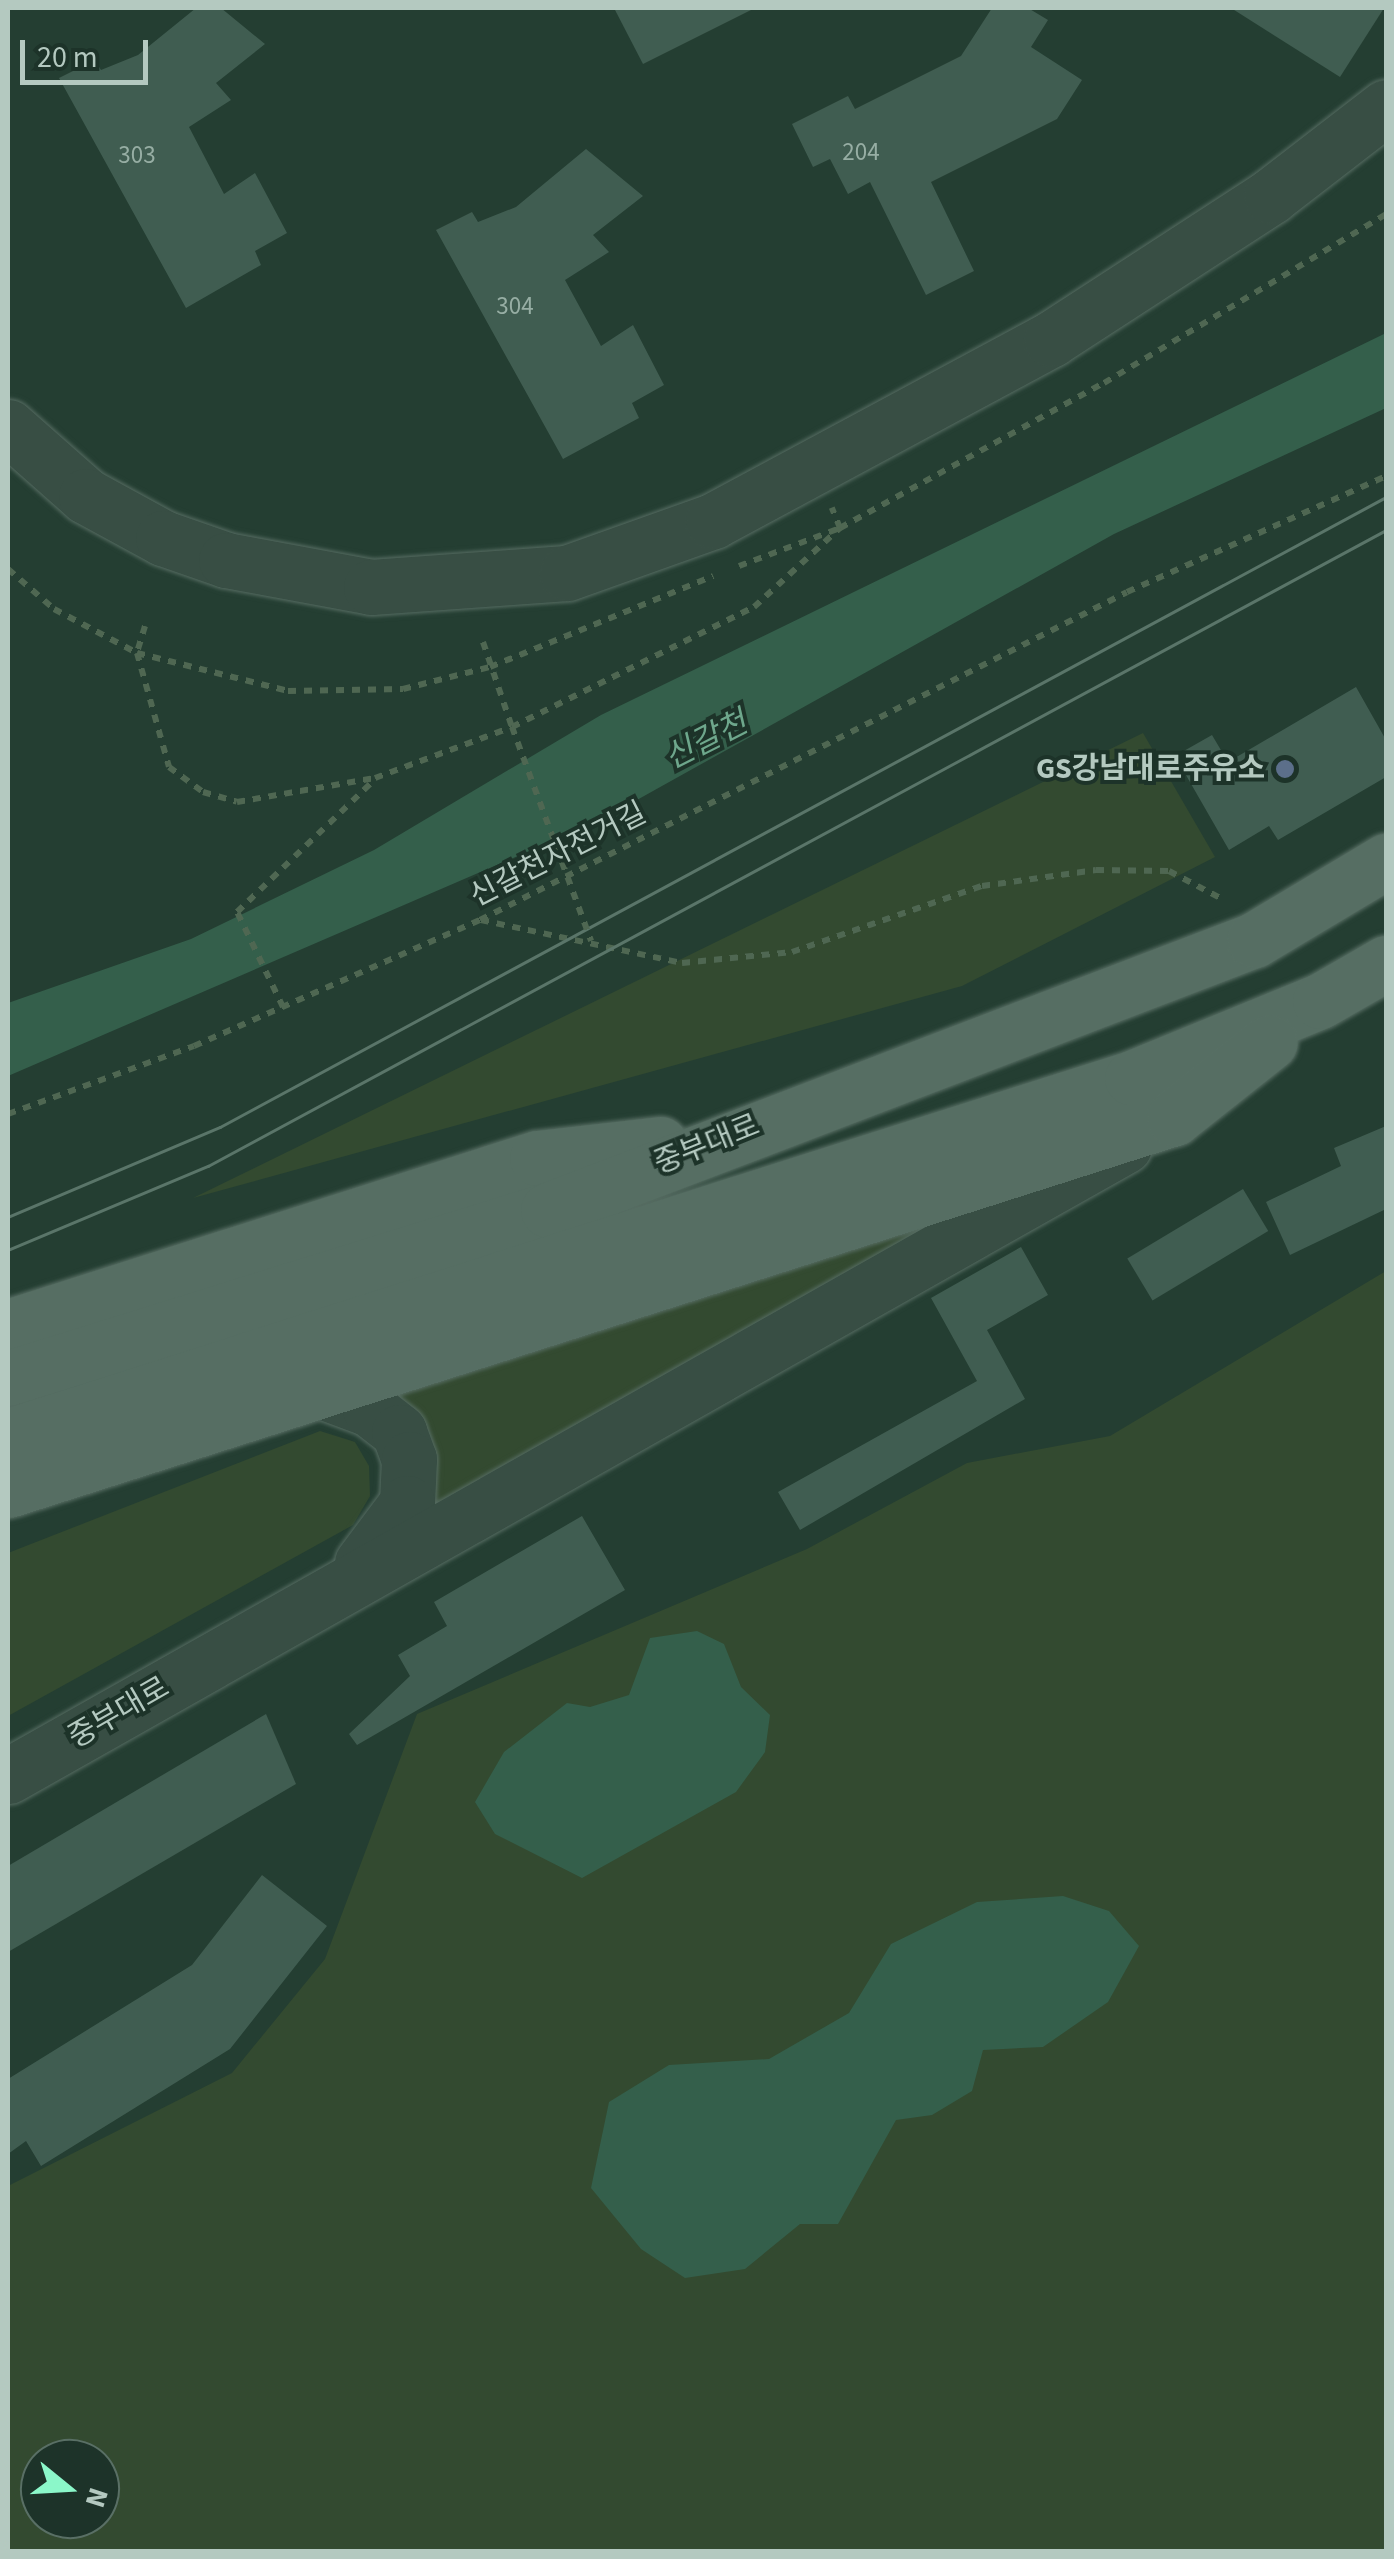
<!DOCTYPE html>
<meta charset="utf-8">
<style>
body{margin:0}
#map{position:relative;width:1394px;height:2559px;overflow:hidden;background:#243e32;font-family:"Source Sans 3","Noto Sans KR",sans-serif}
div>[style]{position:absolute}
.green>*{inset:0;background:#334a30}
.water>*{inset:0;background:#345f4b}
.building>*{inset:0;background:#405d51;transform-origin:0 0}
.path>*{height:6px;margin-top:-3px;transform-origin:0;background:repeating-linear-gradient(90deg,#4f6752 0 8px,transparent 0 16px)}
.roads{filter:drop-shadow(0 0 2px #566c62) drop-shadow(0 0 2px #566c62)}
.minor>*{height:55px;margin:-27.5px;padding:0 27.5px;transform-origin:27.5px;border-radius:27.5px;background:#384e44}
.major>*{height:55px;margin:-27.5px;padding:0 27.5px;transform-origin:27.5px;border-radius:27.5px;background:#566e63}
.tram>*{height:2.5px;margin:-1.25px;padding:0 1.25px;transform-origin:1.25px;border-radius:1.25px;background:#5a7569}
.path-bridge>*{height:6px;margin-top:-3px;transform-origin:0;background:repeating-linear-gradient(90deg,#4f6752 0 8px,transparent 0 16px)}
.dots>*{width:28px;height:28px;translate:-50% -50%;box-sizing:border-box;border:5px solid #1d3329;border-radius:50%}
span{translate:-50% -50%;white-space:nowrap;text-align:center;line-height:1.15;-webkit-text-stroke:8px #1d3329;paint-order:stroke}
.number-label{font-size:25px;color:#97aea4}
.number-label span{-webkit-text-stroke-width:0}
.poi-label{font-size:30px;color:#b4c9c0;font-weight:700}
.right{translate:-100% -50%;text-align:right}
.street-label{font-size:30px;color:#b4c9c0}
.water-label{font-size:32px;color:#6ea78c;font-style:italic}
.frame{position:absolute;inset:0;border:10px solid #b4c9c0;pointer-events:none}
.north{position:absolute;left:20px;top:2439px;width:100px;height:100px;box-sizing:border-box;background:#1d3329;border:2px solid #596f65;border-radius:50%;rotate:108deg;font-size:28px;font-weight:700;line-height:40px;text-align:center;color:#b4c9c0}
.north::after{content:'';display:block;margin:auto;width:35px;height:45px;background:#8bf7c9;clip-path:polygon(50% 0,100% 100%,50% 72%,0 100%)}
.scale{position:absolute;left:20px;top:40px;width:128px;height:45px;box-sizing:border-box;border:5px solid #b4c9c0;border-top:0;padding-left:12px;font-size:30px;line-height:35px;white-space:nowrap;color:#b4c9c0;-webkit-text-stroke:8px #1d3329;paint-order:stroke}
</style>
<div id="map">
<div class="green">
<div style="clip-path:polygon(1143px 733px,1215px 857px,962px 986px,193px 1198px)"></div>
<div style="clip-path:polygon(1049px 1172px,394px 1545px,375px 1391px)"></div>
<div style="clip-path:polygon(evenodd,1386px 1271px,1386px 2551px,8px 2551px,8px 2186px,232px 2073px,325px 1959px,417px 1714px,807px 1549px,967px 1463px,1110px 1436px,1386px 1271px,40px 2459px,100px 2459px,100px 2519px,40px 2519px,40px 2459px)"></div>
<div style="clip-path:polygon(320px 1431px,355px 1442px,369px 1466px,370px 1496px,353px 1525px,8px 1716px,8px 1553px)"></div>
</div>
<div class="water">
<div style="clip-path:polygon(1386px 333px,1386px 408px,1114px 534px,601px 820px,8px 1076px,8px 1003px,191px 939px,374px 850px,601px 715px)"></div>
<div style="clip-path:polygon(697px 1631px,724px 1644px,741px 1687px,770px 1715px,765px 1752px,736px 1792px,582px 1878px,495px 1834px,475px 1802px,504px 1752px,567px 1703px,590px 1707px,629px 1695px,650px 1638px)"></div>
<div style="clip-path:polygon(1063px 1896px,1109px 1911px,1139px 1946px,1108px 2002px,1043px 2047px,983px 2050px,972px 2091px,932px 2115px,896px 2120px,838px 2224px,800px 2224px,745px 2269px,685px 2278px,641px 2249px,591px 2188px,609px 2102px,669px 2065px,769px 2059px,849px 2013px,891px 1944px,977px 1902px)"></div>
</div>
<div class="building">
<div style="clip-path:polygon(196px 8px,221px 8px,265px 44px,216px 83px,231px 100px,189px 127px,224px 194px,255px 173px,287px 233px,255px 251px,261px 265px,186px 308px,59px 78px,95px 60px,101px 70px,138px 55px)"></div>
<div style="clip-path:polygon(614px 8px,755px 8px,643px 64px)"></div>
<div style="clip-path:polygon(992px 8px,1028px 8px,1048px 20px,1031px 47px,1082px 80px,1057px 119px,931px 182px,974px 271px,926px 295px,870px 182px,848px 194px,830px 159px,813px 167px,792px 124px,848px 96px,855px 109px,961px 56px)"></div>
<div style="clip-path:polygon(1231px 8px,1384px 8px,1340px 77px)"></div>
<div style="clip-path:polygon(586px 149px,643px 196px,593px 235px,609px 252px,565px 280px,601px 346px,633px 325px,664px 385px,632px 403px,639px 418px,563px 459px,436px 230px,472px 212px,478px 222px,516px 207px)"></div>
<div style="clip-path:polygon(1356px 687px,1386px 740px,1386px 777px,1278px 840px,1269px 826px,1229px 850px,1175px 756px,1212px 735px,1228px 762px)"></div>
<div style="clip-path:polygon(1386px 1126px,1386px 1209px,1290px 1255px,1266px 1202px,1341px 1166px,1334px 1148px)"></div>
<div style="left:1243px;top:1189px;width:49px;height:135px;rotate:59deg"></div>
<div style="clip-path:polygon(1021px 1247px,1048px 1295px,987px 1330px,1025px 1399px,800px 1530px,778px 1492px,977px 1381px,931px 1298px)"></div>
<div style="clip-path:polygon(582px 1516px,625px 1590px,357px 1745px,349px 1734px,410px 1676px,398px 1655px,447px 1626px,434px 1602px)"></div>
<div style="clip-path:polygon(266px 1714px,296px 1784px,8px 1952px,8px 1866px)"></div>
<div style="clip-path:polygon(262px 1875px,327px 1926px,230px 2049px,41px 2166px,26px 2141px,8px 2154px,8px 2079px,192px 1965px)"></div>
</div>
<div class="path">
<div style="left:739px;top:566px;width:108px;rotate:-20.6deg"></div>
<div style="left:840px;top:528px;width:301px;rotate:-28.8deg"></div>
<div style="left:1104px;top:383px;width:329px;rotate:-30.9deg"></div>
<div style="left:8px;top:569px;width:61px;rotate:41deg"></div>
<div style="left:54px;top:609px;width:94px;rotate:27.9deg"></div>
<div style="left:137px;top:653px;width:156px;rotate:14.1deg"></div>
<div style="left:288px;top:691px;width:115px;rotate:-1deg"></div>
<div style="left:403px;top:689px;width:90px;rotate:-14.2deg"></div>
<div style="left:490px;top:667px;width:241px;rotate:-22.2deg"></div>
<div style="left:145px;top:626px;width:28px;rotate:107deg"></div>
<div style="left:137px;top:653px;width:118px;rotate:74.3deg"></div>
<div style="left:169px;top:767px;width:42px;rotate:36.3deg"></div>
<div style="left:203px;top:792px;width:35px;rotate:16deg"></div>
<div style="left:237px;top:802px;width:140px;rotate:-9.9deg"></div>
<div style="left:375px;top:778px;width:146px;rotate:-20.4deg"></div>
<div style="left:512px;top:727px;width:270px;rotate:-26.4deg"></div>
<div style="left:754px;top:607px;width:117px;rotate:-42.6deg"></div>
<div style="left:840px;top:528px;width:22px;rotate:-112deg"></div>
<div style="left:483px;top:642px;width:90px;rotate:71.2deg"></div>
<div style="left:481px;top:920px;width:206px;rotate:12.1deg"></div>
<div style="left:682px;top:963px;width:111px;rotate:-5.7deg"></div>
<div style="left:792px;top:952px;width:201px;rotate:-19.2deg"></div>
<div style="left:982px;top:886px;width:115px;rotate:-8deg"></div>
<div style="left:1096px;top:870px;width:73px;rotate:0.8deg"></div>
<div style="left:1169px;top:871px;width:62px;rotate:27.8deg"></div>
<div style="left:283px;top:1007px;width:106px;rotate:-115.8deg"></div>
<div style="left:237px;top:912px;width:192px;rotate:-43.9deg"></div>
<div style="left:8px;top:1114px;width:198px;rotate:-20.1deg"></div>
<div style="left:194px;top:1046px;width:313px;rotate:-23.8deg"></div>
<div style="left:480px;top:920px;width:725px;rotate:-26.88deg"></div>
<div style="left:1127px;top:592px;width:284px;rotate:-24.1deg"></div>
</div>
<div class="roads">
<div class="minor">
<div style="left:8px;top:427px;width:104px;rotate:41.5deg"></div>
<div style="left:86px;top:496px;width:88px;rotate:28.6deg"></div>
<div style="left:163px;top:538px;width:67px;rotate:19.2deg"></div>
<div style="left:226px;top:560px;width:147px;rotate:10.5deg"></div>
<div style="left:371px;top:587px;width:196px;rotate:-4.1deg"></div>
<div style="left:567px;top:573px;width:155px;rotate:-19.6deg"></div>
<div style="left:713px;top:521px;width:384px;rotate:-28.3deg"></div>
<div style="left:1051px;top:339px;width:262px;rotate:-33deg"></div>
<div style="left:1271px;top:196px;width:145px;rotate:-37.7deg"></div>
<div style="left:316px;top:1389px;width:58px;rotate:20.3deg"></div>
<div style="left:370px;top:1409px;width:37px;rotate:38deg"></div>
<div style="left:399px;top:1432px;width:29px;rotate:70deg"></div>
<div style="left:409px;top:1459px;width:44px;rotate:92.6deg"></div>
<div style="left:407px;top:1503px;width:75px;rotate:126.9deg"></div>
<div style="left:8px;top:1776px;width:1282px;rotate:-29.45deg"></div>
</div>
<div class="major">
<div style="left:8px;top:1327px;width:555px;rotate:-17.72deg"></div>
<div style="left:537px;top:1158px;width:124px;rotate:-6.5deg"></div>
<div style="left:8px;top:1378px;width:566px;rotate:-17.28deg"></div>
<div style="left:548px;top:1210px;width:756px;rotate:-20.93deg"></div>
<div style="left:1254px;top:940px;width:154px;rotate:-30.9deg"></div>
<div style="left:8px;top:1436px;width:1180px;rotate:-17.67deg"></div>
<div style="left:1132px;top:1078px;width:203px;rotate:-22.3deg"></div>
<div style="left:1320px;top:1001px;width:76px;rotate:-29.9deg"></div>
<div style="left:8px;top:1490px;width:1224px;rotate:-17.69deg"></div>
<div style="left:1174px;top:1118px;width:122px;rotate:-38.4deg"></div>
</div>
</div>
<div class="tram">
<div style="left:8px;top:1217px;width:230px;rotate:-23deg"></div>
<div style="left:220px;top:1127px;width:1325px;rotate:-28.38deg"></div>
<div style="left:8px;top:1250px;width:217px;rotate:-22.8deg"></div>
<div style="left:208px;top:1166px;width:1339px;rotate:-28.36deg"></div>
</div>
<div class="path-bridge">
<div style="left:512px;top:727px;width:228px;rotate:69.7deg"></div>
</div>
<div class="dots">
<div style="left:1285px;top:769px;background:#5c6f8a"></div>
</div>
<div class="number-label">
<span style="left:861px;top:152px">204</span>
<span style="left:137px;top:155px">303</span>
<span style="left:515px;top:306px">304</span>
</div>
<div class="poi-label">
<span class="right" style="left:1265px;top:769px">GS강남대로주유소</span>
</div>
<div class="street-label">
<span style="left:558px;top:855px;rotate:-27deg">신갈천자전거길</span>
<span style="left:707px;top:1145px;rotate:-22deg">중부대로</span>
<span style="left:119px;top:1713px;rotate:-30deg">중부대로</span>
</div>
<div class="water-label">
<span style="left:706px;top:741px;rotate:-27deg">신갈천</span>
</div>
<div class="frame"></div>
<div class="north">N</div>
<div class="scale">20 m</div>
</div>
